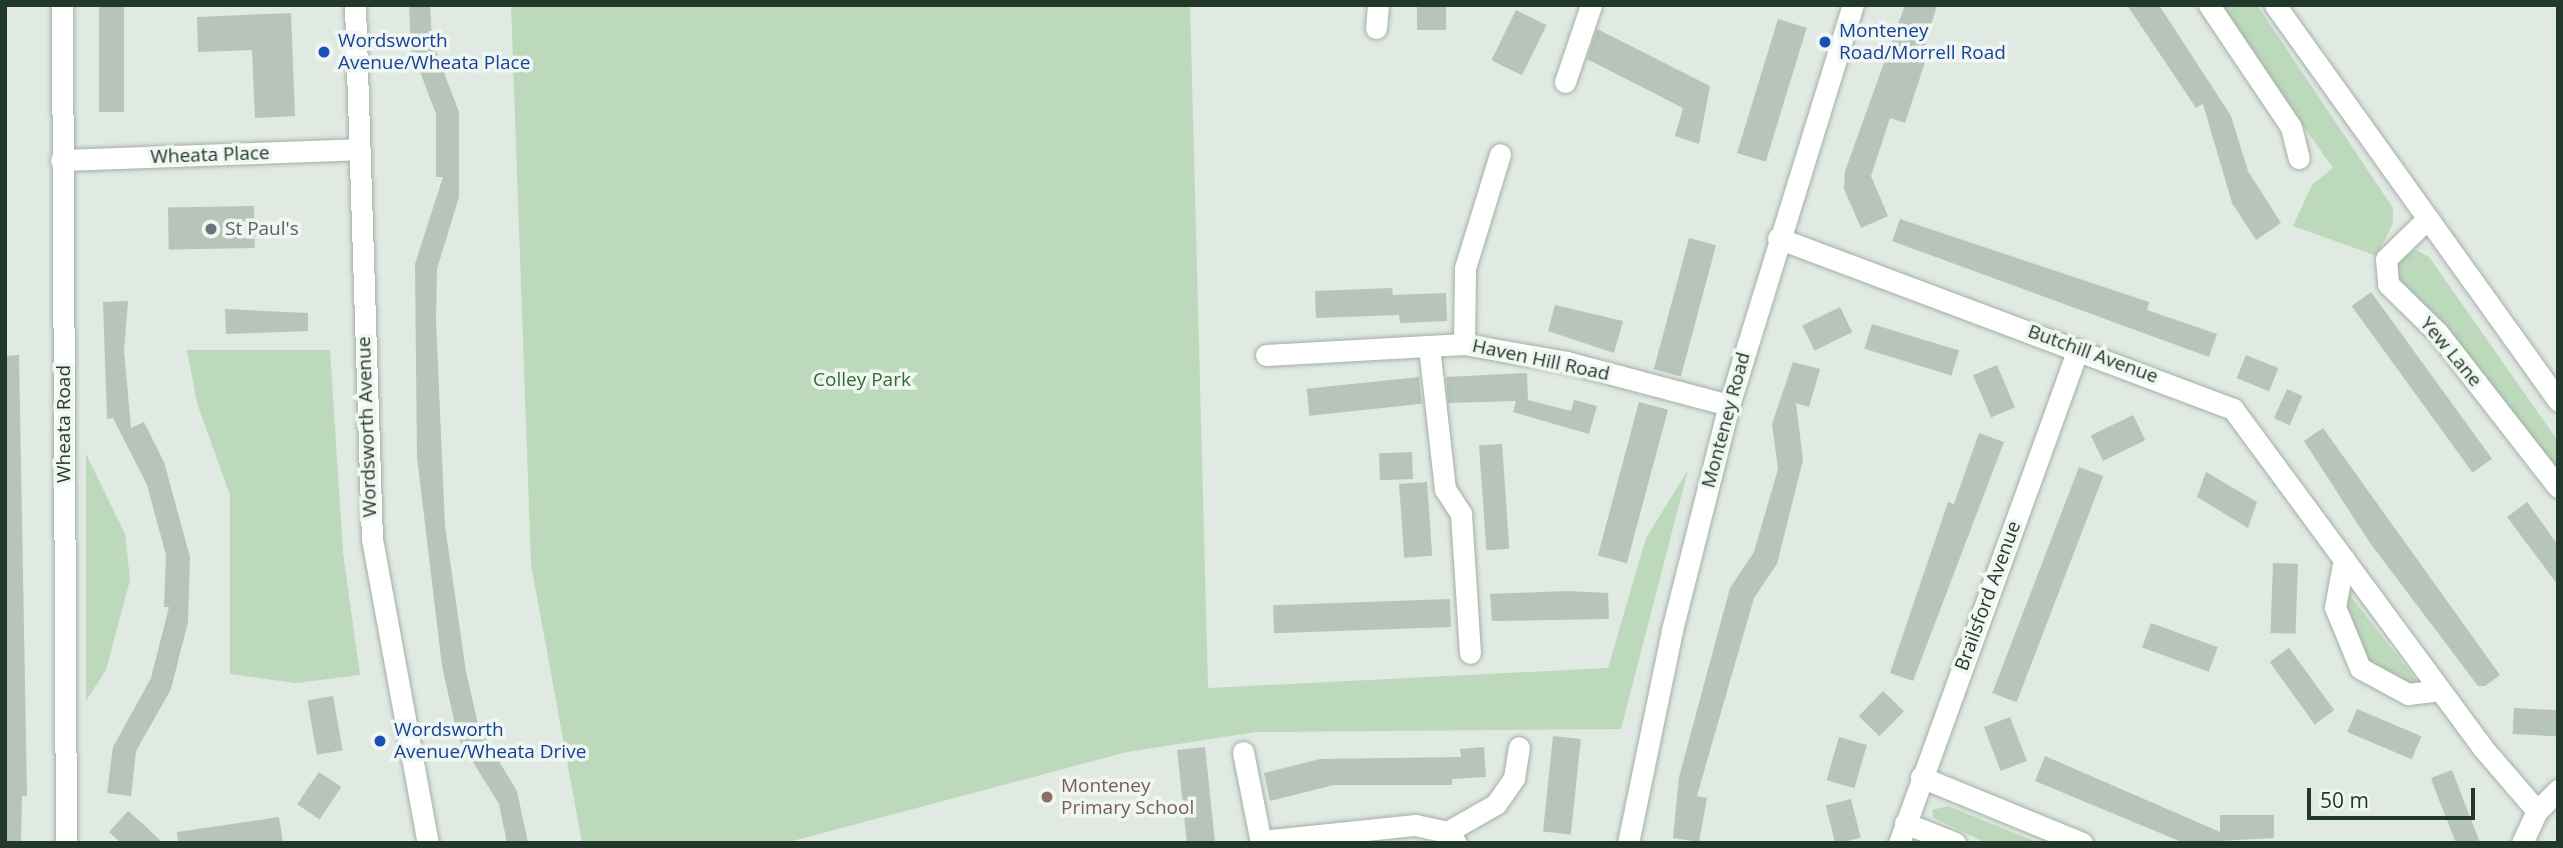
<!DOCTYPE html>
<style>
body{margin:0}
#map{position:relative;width:2563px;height:848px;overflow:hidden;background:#e0e9e2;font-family:"Open Sans",sans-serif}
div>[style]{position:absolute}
.green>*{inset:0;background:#bdd9bb}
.building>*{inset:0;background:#b6c4ba;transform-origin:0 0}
.roads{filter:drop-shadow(0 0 2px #a3b0a7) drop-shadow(0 0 2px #a3b0a7)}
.minor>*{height:21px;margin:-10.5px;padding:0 10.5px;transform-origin:10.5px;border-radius:10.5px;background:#fff}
.tertiary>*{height:21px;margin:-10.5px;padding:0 10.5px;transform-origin:10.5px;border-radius:10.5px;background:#fff}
.secondary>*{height:21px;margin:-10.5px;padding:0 10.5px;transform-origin:10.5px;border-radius:10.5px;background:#fff}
.dots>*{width:19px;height:19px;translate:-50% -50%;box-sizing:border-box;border:4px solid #f0f6f1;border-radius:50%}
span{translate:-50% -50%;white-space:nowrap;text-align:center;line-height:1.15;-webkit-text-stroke:7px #f0f6f1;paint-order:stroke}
.transit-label{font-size:19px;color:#164399}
.left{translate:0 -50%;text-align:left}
.street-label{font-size:19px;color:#22382b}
.worship-label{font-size:19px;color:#5b616d}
.park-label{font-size:19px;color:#306b33}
.education-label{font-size:19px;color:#785e54}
.frame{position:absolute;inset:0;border:7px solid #22382b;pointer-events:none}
.scale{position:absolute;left:2307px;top:788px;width:168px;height:32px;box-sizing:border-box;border:4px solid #22382b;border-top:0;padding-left:9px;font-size:21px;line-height:24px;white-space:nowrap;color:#22382b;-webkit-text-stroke:5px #f0f6f1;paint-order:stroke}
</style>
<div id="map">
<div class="green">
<div style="clip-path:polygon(511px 5px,1190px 5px,1208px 688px,1608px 668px,1646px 538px,1688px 470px,1621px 729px,1256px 732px,1127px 752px,785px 843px,582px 843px,531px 564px)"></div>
<div style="clip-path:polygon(2218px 5px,2257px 5px,2393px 208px,2393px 223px,2377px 256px,2293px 226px,2312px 185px,2333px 168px)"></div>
<div style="clip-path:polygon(2416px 250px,2429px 257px,2558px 441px,2558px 475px,2427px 307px,2397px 284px,2395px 261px)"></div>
<div style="clip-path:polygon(187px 350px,330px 350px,343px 553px,360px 675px,296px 683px,230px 674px,230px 495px,197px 403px)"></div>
<div style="clip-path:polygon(86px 454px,125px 534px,130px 580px,106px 670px,86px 701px)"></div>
<div style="clip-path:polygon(2348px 593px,2417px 681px,2411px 686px,2373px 669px,2354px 644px,2343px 605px)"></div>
<div style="clip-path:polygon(1948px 806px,2039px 843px,1986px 843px,1934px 818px,1932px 810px)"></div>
</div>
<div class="building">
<div style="left:99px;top:5px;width:25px;height:107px"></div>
<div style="clip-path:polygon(409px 5px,430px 5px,432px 41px,459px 112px,459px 197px,437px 269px,436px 320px,445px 526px,466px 672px,479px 728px,517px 791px,528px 843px,507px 843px,499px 804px,458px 738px,442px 666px,417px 457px,415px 264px,443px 177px,436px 177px,436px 114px,411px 48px)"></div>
<div style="left:1417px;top:5px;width:29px;height:25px"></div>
<div style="clip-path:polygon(1905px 5px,1937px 5px,1924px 48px,1929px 50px,1905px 123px,1890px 118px,1871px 176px,1888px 216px,1861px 228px,1844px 189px,1845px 171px)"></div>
<div style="clip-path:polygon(2127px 5px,2159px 5px,2231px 116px,2248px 171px,2281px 223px,2256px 240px,2232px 203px,2203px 104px,2196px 108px)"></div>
<div style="left:1516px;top:10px;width:34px;height:56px;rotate:26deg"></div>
<div style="clip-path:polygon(291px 13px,295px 116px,255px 118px,252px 50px,198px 52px,197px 17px)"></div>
<div style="left:1778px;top:19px;width:30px;height:140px;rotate:17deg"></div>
<div style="clip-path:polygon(1597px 29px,1710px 86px,1699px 144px,1675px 136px,1683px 108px,1587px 59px)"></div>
<div style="left:254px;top:206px;width:42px;height:86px;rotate:89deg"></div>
<div style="clip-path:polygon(1900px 219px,2149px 302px,2147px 310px,2217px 334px,2209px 357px,1892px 241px)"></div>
<div style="left:1689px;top:238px;width:28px;height:136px;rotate:15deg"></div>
<div style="clip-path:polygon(1392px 288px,1393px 295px,1446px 293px,1447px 321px,1400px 323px,1399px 315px,1316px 318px,1315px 291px)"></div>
<div style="left:2371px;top:292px;width:206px;height:24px;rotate:54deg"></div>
<div style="clip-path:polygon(128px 301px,124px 351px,131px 428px,144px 422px,164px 462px,190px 557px,188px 622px,171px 689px,136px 751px,131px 796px,107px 793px,113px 747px,151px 678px,169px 607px,164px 607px,166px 555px,147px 485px,113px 418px,107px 419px,103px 302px)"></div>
<div style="clip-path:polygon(1555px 305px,1623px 321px,1614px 353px,1548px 331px)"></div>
<div style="left:1840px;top:307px;width:28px;height:42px;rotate:64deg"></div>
<div style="clip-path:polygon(225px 309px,308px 313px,308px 331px,226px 334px)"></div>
<div style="left:1872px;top:324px;width:91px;height:26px;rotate:17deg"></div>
<div style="clip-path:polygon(19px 355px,27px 796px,22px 796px,21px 843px,5px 843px,5px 356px)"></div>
<div style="left:2246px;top:355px;width:35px;height:25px;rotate:22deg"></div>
<div style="clip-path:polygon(1793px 362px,1820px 369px,1809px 407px,1796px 403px,1803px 460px,1777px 564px,1754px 598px,1715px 733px,1697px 796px,1707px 798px,1699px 842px,1673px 838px,1679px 777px,1730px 588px,1754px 552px,1778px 469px,1772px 424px)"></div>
<div style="left:1997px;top:365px;width:46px;height:26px;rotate:67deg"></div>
<div style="clip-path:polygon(1527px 373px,1528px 400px,1571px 411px,1574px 400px,1597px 406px,1589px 434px,1513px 412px,1516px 401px,1448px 403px,1446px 377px)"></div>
<div style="left:1419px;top:377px;width:27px;height:113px;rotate:84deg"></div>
<div style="left:2287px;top:389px;width:17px;height:32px;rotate:24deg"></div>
<div style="left:1639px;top:402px;width:30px;height:159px;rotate:15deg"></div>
<div style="left:2133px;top:415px;width:28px;height:47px;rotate:64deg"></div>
<div style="clip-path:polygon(2323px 428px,2500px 675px,2485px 686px,2478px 686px,2370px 543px,2304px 441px)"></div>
<div style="clip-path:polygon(1979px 433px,2004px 442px,1913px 681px,1890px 673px,1948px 502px,1954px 504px)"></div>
<div style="left:1502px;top:444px;width:105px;height:23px;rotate:86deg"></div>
<div style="left:1412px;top:452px;width:27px;height:33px;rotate:88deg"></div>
<div style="left:2079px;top:467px;width:26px;height:242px;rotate:21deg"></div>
<div style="clip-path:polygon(2206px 472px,2257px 502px,2248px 528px,2197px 497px)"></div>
<div style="left:1427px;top:482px;width:74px;height:28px;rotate:86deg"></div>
<div style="clip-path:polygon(2527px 502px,2558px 545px,2558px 585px,2507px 517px)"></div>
<div style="left:2273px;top:563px;width:25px;height:70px;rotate:2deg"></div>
<div style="clip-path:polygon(1568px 591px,1608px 593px,1609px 619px,1492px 621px,1490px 594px)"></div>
<div style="left:1450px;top:599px;width:28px;height:177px;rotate:88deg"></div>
<div style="left:2151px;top:623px;width:71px;height:26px;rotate:20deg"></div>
<div style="left:2289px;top:648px;width:77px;height:24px;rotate:54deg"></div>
<div style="left:1883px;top:691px;width:29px;height:35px;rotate:44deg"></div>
<div style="left:333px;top:696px;width:55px;height:26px;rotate:80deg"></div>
<div style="left:2514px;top:708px;width:44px;height:26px;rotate:3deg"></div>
<div style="left:2357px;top:709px;width:70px;height:25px;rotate:23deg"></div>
<div style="left:2010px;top:717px;width:47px;height:28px;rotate:69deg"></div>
<div style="left:1553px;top:736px;width:28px;height:96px;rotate:6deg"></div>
<div style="left:1839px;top:737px;width:29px;height:45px;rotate:16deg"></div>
<div style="left:1205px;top:747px;width:97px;height:28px;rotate:84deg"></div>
<div style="clip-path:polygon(1484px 747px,1486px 777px,1452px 779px,1452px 785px,1334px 785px,1270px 801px,1264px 773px,1320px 759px,1461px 757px,1460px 749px)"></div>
<div style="clip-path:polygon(2045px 756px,2220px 832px,2220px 815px,2274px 815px,2274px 838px,2184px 843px,2035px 781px)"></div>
<div style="clip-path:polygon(2452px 770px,2472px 822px,2480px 843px,2456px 843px,2439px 800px,2431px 778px)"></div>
<div style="left:319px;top:772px;width:27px;height:39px;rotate:34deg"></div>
<div style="left:1851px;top:799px;width:40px;height:26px;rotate:76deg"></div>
<div style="clip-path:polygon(128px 811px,144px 825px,163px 843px,121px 843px,109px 832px)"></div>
<div style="clip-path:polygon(279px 817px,283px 843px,178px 843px,177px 832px)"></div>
</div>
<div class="roads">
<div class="minor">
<div style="left:62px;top:5px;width:838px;rotate:89.73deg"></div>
<div style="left:2209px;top:5px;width:147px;rotate:56.1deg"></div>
<div style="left:2291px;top:127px;width:32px;rotate:76deg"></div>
<div style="left:1376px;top:28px;width:23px;rotate:-85deg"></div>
<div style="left:1565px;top:82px;width:81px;rotate:-71.3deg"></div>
<div style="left:61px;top:160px;width:299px;rotate:-2.1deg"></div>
<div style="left:2424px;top:222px;width:53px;rotate:135.8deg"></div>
<div style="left:2386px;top:259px;width:25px;rotate:85deg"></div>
<div style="left:2388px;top:284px;width:70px;rotate:44.4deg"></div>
<div style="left:2438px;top:333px;width:195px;rotate:52.1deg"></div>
<div style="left:1778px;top:238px;width:486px;rotate:20.6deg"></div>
<div style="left:2233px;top:409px;width:420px;rotate:53.6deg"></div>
<div style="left:2482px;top:747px;width:84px;rotate:49.3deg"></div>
<div style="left:1464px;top:344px;width:76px;rotate:-89.2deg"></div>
<div style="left:1465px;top:268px;width:119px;rotate:-72.9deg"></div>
<div style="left:1429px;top:347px;width:143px;rotate:83.6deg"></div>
<div style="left:1445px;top:489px;width:30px;rotate:57deg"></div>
<div style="left:1461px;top:514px;width:139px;rotate:86.3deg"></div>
<div style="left:1266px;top:355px;width:198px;rotate:-3.2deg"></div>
<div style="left:1464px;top:344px;width:105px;rotate:9.9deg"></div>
<div style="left:1567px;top:362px;width:168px;rotate:14.9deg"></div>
<div style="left:2344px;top:559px;width:49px;rotate:100.6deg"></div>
<div style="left:2335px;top:607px;width:66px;rotate:67.7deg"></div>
<div style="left:2360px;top:668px;width:55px;rotate:28.4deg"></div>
<div style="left:2408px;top:694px;width:32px;rotate:-7deg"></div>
<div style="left:1243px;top:752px;width:93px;rotate:78.8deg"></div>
<div style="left:1921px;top:777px;width:174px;rotate:22.3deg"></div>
<div style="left:1905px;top:823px;width:54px;rotate:21.8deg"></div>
<div style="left:1447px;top:832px;width:56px;rotate:-29.7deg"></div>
<div style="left:1496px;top:804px;width:32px;rotate:-55deg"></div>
<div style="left:1514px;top:778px;width:31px;rotate:-81deg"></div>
<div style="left:1262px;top:841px;width:154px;rotate:-6deg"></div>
<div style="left:1415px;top:825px;width:33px;rotate:12deg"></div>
<div style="left:1447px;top:832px;width:14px;rotate:51deg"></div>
<div style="left:1628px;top:843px;width:217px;rotate:-78.3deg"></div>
<div style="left:1672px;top:630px;width:232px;rotate:-75.8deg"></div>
<div style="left:1729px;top:405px;width:419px;rotate:-72.8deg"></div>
<div style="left:1899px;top:843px;width:525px;rotate:-70.08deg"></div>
<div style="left:2522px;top:843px;width:35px;rotate:-65deg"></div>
<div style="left:2537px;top:811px;width:30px;rotate:-45deg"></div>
</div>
<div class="tertiary">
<div style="left:355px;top:5px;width:534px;rotate:88.18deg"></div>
<div style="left:372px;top:539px;width:309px;rotate:79.6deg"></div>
</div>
<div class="secondary">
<div style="left:2275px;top:5px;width:487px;rotate:54.4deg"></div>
</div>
</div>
<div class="dots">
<div style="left:1825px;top:42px;background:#1a4fb4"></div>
<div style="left:324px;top:52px;background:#1a4fb4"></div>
<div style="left:211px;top:229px;background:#6b7280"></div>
<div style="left:380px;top:741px;background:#1a4fb4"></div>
<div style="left:1047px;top:797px;background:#8d6e63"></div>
</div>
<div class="transit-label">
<span class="left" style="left:1839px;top:42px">Monteney<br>Road/Morrell Road</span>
<span class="left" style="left:338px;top:52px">Wordsworth<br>Avenue/Wheata Place</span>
<span class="left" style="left:394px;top:741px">Wordsworth<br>Avenue/Wheata Drive</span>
</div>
<div class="street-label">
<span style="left:210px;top:155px;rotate:-2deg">Wheata Place</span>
<span style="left:2451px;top:352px;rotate:50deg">Yew Lane</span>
<span style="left:2093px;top:354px;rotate:20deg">Butchill Avenue</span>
<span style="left:1541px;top:360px;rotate:12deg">Haven Hill Road</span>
<span style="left:1726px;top:420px;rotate:-75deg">Monteney Road</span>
<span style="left:64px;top:424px;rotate:-90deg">Wheata Road</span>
<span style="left:367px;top:427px;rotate:-92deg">Wordsworth Avenue</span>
<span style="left:1988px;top:596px;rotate:-70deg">Brailsford Avenue</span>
</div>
<div class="worship-label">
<span class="left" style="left:225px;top:229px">St Paul's</span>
</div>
<div class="park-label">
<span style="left:862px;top:380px">Colley Park</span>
</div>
<div class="education-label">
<span class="left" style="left:1061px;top:797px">Monteney<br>Primary School</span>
</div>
<div class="frame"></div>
<div class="scale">50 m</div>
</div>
